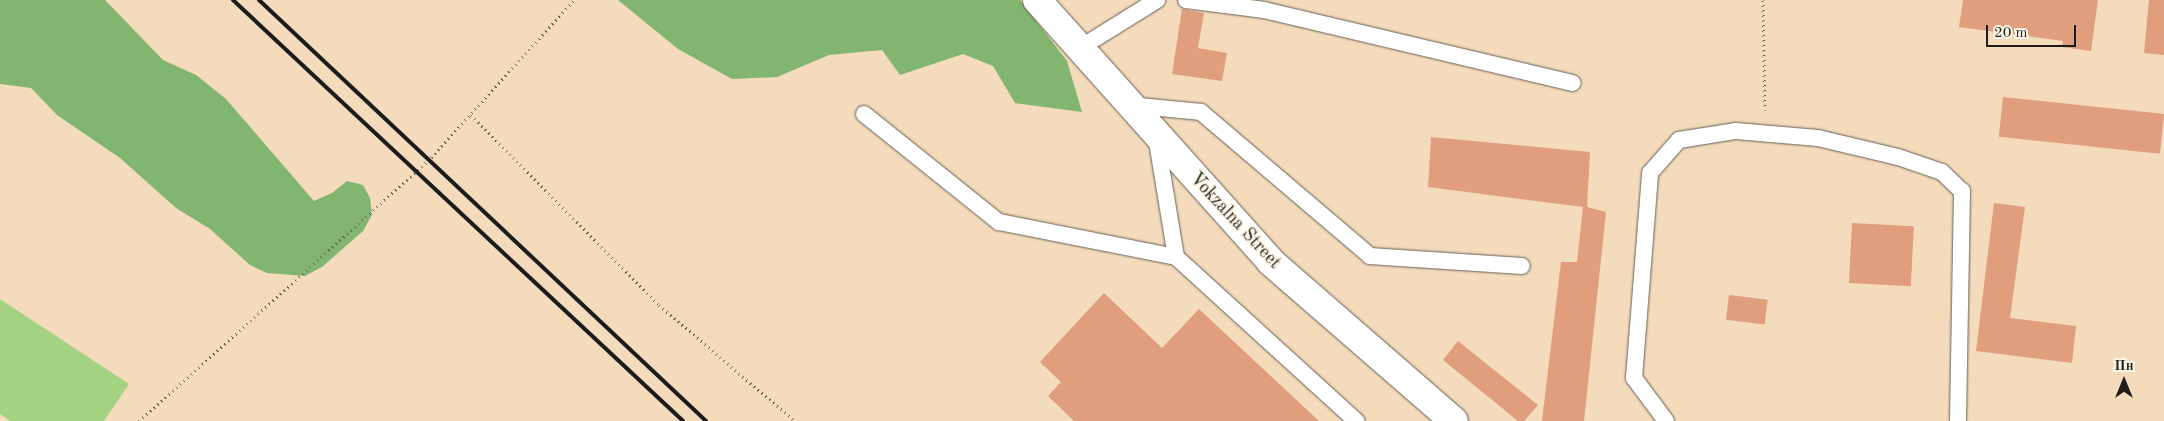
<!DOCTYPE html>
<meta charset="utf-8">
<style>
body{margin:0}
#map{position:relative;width:2164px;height:421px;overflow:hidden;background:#f3dbbc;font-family:"Old Standard TT",serif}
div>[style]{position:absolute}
.green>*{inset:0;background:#a3d381}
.forest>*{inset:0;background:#82b56f}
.building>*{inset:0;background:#e09e7d;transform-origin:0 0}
.path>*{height:3px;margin-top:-1.5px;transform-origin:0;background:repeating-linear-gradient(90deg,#675f54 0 1px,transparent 0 5px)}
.roads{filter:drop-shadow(0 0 1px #675f54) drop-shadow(0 0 1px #675f54)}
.service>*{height:16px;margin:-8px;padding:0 8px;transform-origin:8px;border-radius:8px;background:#fff}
.minor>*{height:28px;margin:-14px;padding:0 14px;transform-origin:14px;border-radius:14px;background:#fff}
.rail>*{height:4px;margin:-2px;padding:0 2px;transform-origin:2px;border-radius:2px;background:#1c1c1c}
span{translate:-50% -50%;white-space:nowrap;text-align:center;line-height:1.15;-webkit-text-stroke:4px #fcf5e5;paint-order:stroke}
.street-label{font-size:18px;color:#1c1c1c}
.north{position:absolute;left:2099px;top:356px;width:50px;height:50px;-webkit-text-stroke:4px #fcf5e5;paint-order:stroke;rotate:0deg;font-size:14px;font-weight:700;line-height:20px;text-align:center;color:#1c1c1c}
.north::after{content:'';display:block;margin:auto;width:18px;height:22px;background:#1c1c1c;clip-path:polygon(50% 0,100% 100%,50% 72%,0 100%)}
.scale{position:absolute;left:1986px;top:25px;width:90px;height:22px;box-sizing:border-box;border:2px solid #1c1c1c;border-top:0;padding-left:6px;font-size:15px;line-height:18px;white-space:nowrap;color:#1c1c1c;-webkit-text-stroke:4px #fcf5e5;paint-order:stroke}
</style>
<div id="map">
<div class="green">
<div style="clip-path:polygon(0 299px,129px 384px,104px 421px,10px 421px,0 414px)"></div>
</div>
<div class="forest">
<div style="clip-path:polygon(0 0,105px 0,163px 60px,196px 75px,226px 99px,314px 201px,332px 193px,347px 181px,363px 185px,370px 198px,372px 215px,363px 231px,322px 267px,305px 276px,267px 273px,250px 265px,210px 229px,176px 208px,120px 158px,57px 115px,31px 88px,0 84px)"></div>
<div style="clip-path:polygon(618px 0,1020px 0,1067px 61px,1082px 112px,1015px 103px,993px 66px,963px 54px,900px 75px,882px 50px,829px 55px,777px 77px,732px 79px,678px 49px)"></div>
</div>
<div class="building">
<div style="clip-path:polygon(1963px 0,2098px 0,2091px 51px,2062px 47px,2063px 41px,1959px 27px)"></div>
<div style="clip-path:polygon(2149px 0,2164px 0,2164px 55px,2144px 53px)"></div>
<div style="clip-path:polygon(1182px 9px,1204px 13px,1198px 48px,1227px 53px,1222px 81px,1172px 74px)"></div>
<div style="left:2003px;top:97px;width:162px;height:40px;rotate:6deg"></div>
<div style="clip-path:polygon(1431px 137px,1590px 152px,1587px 207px,1606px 212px,1584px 421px,1542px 421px,1561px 262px,1577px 262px,1583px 207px,1428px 187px)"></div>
<div style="clip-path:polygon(1994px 203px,2025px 207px,2010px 318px,2076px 326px,2072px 363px,1976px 351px)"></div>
<div style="left:1852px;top:223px;width:62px;height:60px;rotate:3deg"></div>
<div style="clip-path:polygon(1104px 293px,1162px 348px,1199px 309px,1319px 421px,1074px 421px,1048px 396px,1061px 382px,1040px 362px)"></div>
<div style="left:1729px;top:295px;width:39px;height:25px;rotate:7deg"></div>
<div style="clip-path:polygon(1458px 341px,1538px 405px,1524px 421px,1518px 421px,1443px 360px)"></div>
</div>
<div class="path">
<div style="left:1763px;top:0;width:110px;rotate:89deg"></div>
<div style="left:471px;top:115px;width:267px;rotate:45.3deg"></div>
<div style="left:659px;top:305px;width:179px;rotate:40.5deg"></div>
<div style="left:139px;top:421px;width:389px;rotate:-42deg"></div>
<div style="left:428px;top:161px;width:217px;rotate:-47.8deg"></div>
</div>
<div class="roads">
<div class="service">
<div style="left:1186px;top:0;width:79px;rotate:7.3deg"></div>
<div style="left:1264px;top:10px;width:317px;rotate:13.3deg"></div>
<div style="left:1080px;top:48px;width:91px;rotate:-31.9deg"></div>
<div style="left:1130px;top:105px;width:71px;rotate:5.6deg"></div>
<div style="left:1201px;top:112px;width:222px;rotate:40.4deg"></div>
<div style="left:1370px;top:256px;width:152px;rotate:3.8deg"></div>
<div style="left:864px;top:114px;width:173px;rotate:38.7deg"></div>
<div style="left:999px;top:222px;width:180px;rotate:11.2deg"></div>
<div style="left:1176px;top:257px;width:244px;rotate:42.3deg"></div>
<div style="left:1156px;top:136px;width:123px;rotate:80.6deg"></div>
<div style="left:1666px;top:421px;width:54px;rotate:-126.7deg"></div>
<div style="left:1634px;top:378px;width:206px;rotate:-85.5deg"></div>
<div style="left:1650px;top:173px;width:44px;rotate:-48.7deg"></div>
<div style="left:1679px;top:140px;width:58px;rotate:-9deg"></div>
<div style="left:1736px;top:131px;width:82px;rotate:4.9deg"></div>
<div style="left:1818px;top:138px;width:82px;rotate:13.4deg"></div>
<div style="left:1898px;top:157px;width:46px;rotate:18.8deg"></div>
<div style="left:1942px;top:172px;width:28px;rotate:44deg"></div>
<div style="left:1962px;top:191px;width:230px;rotate:91deg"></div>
</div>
<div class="minor">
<div style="left:1037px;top:0;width:351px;rotate:48.2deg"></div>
<div style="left:1271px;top:262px;width:242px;rotate:41deg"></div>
</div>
</div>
<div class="rail">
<div style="left:233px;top:0;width:616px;rotate:43.09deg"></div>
<div style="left:259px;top:0;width:614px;rotate:43.28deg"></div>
</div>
<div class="street-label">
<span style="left:1235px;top:221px;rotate:47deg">Vokzalna Street</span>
</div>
<div class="north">Пн</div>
<div class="scale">20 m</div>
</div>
